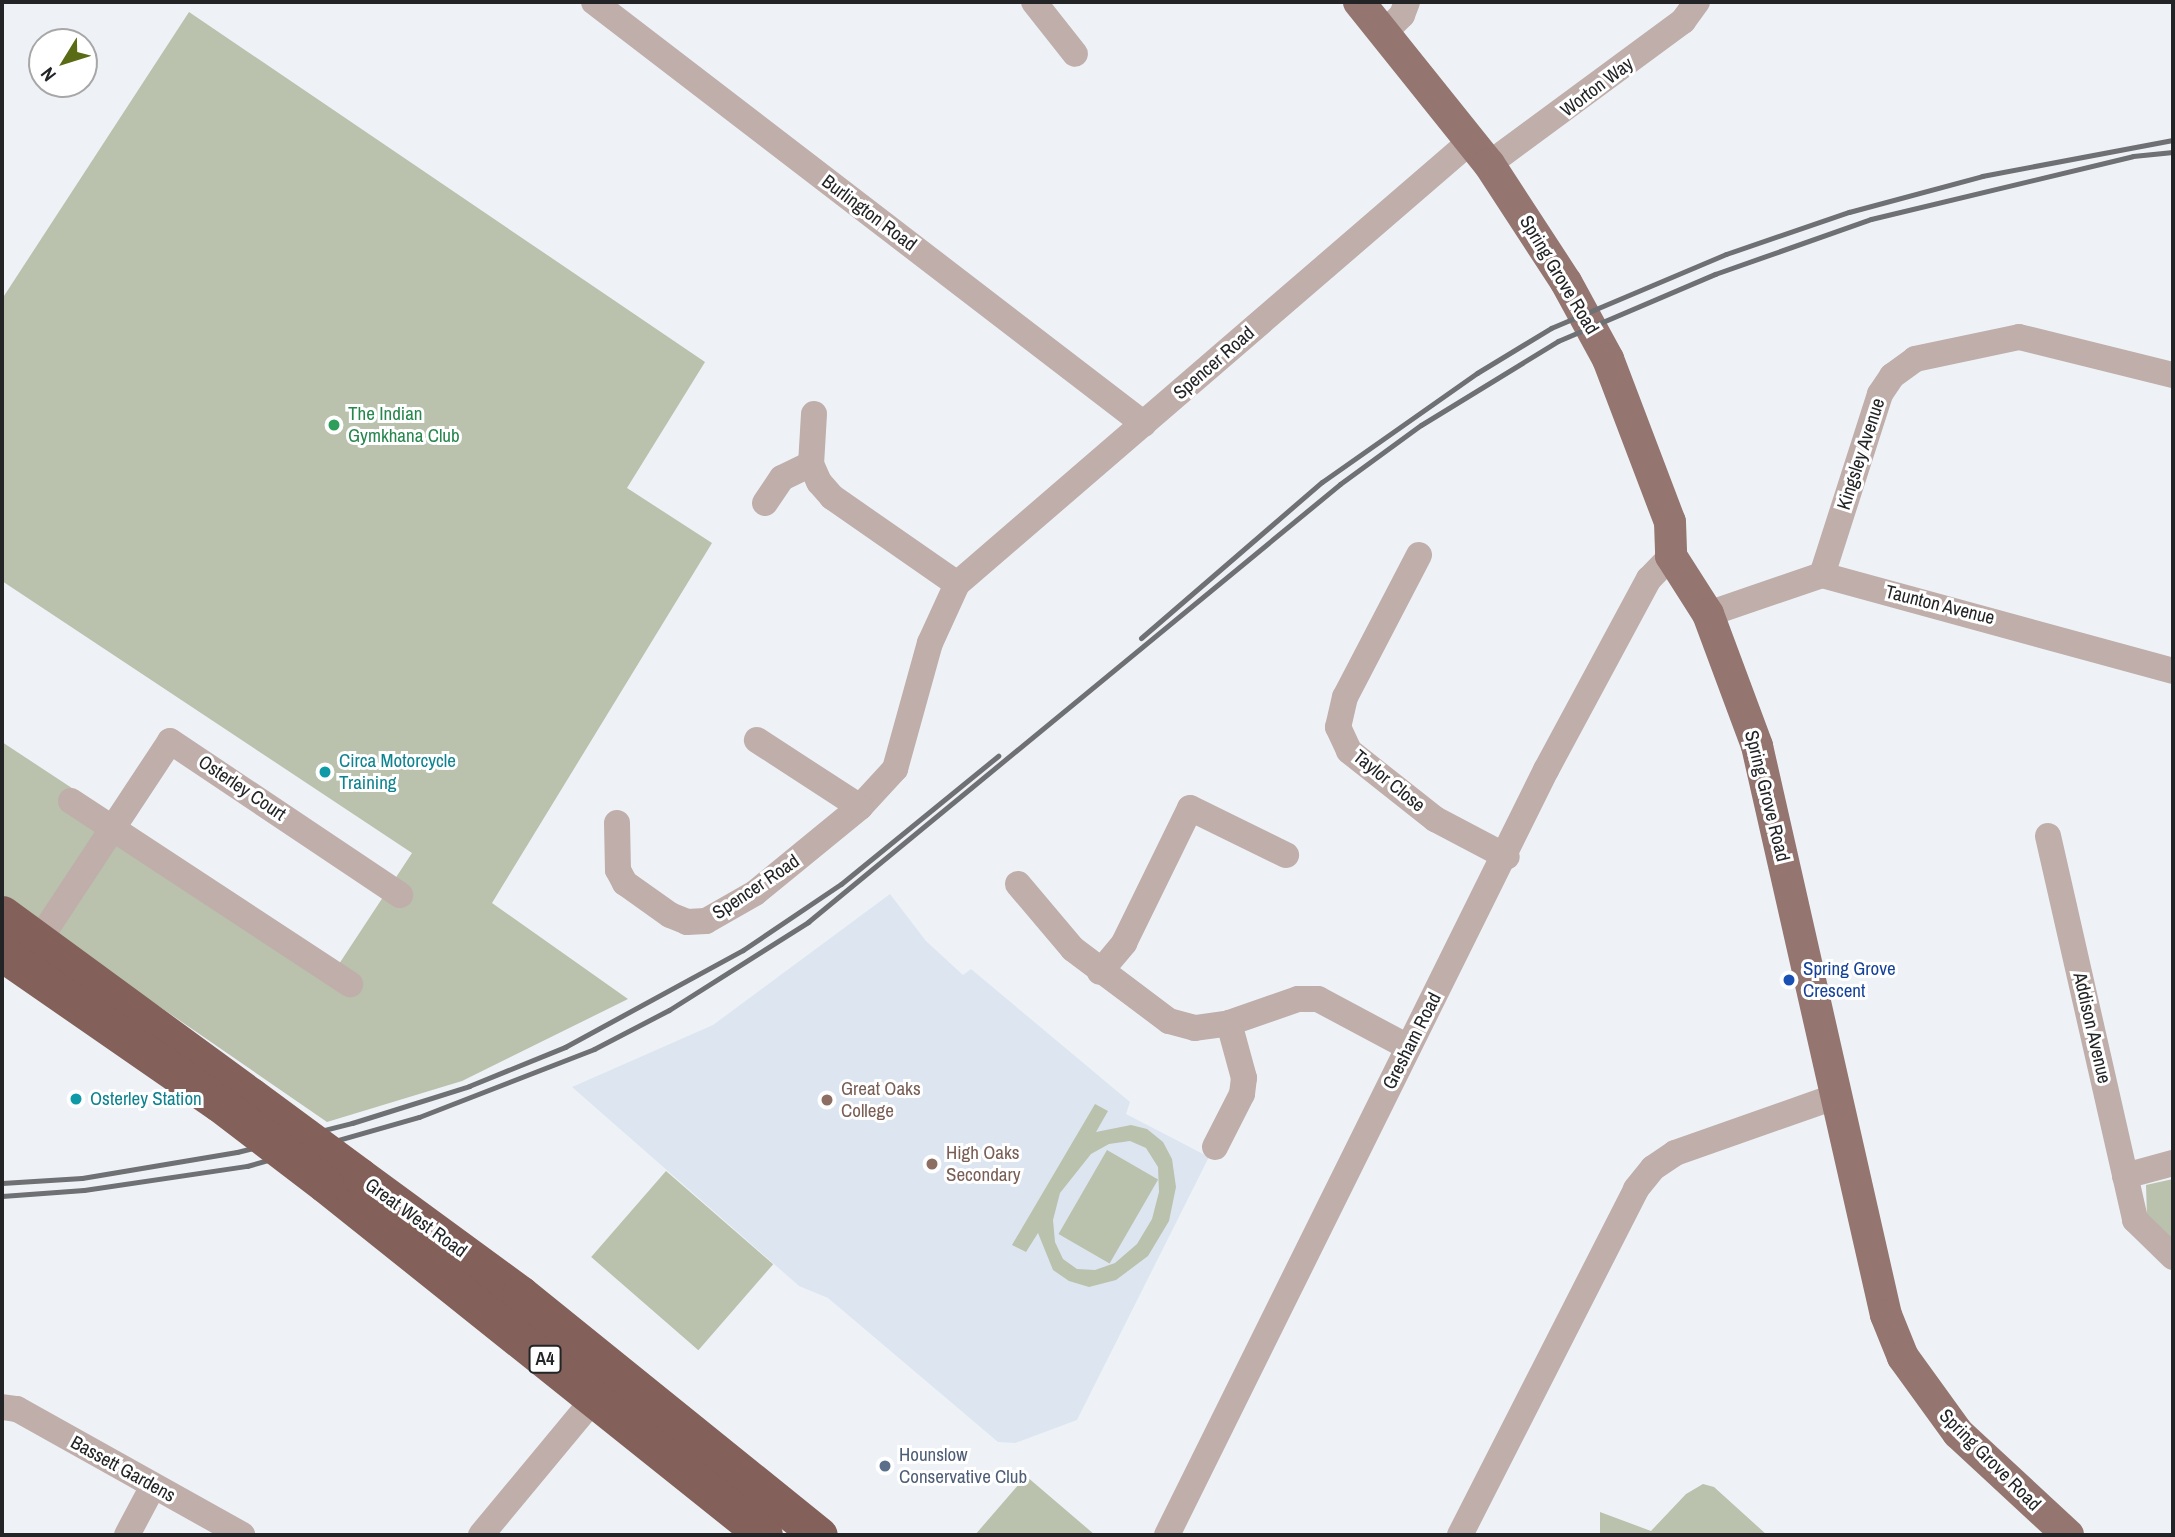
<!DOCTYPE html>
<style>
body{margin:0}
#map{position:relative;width:2175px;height:1537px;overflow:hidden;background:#eef2f6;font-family:"Archivo Narrow",sans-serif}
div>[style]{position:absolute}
.built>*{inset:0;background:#dde6f0}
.green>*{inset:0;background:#bac1ad;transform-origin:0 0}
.minor>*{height:26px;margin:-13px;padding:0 13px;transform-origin:13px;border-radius:13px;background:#bfaeaa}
.major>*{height:32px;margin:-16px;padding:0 16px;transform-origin:16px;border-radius:16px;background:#94756f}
.highway>*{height:37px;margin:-18.5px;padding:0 18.5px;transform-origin:18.5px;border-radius:18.5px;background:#836059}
.rail>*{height:5px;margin:-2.5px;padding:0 2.5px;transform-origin:2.5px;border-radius:2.5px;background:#6e7073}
.highway-bridge>*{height:37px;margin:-18.5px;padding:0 18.5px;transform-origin:18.5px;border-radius:18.5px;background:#836059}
.dots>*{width:19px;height:19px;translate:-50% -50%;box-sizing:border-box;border:4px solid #fff;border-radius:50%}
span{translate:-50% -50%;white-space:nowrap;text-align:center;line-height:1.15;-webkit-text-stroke:6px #fff;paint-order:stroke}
.shield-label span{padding:2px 5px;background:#fff;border:2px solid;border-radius:5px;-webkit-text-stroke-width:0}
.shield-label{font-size:18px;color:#232426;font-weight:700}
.street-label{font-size:19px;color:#232426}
.leisure-label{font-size:19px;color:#27864d}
.left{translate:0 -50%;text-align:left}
.culture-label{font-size:19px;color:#0d838f}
.transit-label{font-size:19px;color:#164399}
.education-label{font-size:19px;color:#785e54}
.service-label{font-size:19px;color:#4e5e75}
.frame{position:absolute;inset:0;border:4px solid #232426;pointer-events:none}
.north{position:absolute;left:28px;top:28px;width:70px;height:70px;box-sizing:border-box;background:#fff;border:2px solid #a7a7a8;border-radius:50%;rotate:232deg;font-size:19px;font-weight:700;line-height:28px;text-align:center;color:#232426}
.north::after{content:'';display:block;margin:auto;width:24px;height:32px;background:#5a6b16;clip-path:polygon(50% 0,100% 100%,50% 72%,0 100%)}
</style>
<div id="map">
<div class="built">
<div style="clip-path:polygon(890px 894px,926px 941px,963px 975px,971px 969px,1130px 1102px,1126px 1114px,1209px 1157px,1077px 1420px,1015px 1443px,998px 1442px,828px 1298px,799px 1286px,572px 1087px,713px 1025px)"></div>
</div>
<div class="green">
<div style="clip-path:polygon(189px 12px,705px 362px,627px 488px,712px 543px,492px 903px,628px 999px,462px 1081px,327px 1122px,2px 898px,2px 742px,339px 964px,412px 853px,2px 581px,2px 299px)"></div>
<div style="clip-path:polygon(evenodd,1095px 1104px,1108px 1111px,1096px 1132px,1131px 1125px,1147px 1129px,1163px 1142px,1172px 1159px,1176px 1187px,1169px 1221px,1148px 1256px,1116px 1280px,1089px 1287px,1069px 1281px,1053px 1270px,1038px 1233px,1026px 1252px,1012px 1245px,1095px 1104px,1130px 1141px,1146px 1148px,1158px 1167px,1159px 1192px,1152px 1219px,1137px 1244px,1115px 1263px,1095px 1270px,1077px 1269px,1063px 1259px,1055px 1242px,1053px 1220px,1060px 1193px,1091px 1154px,1109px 1144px,1130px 1141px)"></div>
<div style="left:1107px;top:1150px;width:59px;height:97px;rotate:30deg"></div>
<div style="left:666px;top:1171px;width:142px;height:114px;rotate:41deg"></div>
<div style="clip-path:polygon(2173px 1179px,2173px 1241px,2147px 1216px,2146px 1185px)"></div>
<div style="clip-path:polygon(1026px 1476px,1095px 1535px,975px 1535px)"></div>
<div style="clip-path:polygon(1703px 1484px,1714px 1487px,1767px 1535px,1600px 1535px,1600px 1512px,1651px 1531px,1686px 1494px)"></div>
</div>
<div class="minor">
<div style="left:594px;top:2px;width:693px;rotate:37.5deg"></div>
<div style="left:1034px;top:2px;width:66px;rotate:51.7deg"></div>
<div style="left:1385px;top:32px;width:24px;rotate:-45deg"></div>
<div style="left:1402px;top:15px;width:14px;rotate:-69deg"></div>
<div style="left:1489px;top:164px;width:241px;rotate:-36.4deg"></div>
<div style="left:1683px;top:21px;width:24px;rotate:-54deg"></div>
<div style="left:814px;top:414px;width:50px;rotate:93.4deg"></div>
<div style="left:811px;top:464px;width:20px;rotate:66deg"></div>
<div style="left:819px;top:482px;width:20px;rotate:49deg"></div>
<div style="left:832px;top:497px;width:152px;rotate:34.8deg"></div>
<div style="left:765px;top:503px;width:30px;rotate:-56deg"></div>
<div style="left:782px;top:478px;width:32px;rotate:-26deg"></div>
<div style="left:1419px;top:555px;width:160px;rotate:117.5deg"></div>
<div style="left:1345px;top:697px;width:31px;rotate:103deg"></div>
<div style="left:1338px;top:727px;width:26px;rotate:65deg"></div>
<div style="left:1349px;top:751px;width:110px;rotate:38.3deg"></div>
<div style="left:1435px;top:819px;width:81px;rotate:27.8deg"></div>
<div style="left:1822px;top:575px;width:190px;rotate:-72.2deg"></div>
<div style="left:1880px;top:394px;width:22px;rotate:-56deg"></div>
<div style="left:1892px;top:376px;width:29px;rotate:-36deg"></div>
<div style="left:1915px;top:359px;width:106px;rotate:-11.9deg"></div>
<div style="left:2019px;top:337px;width:159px;rotate:13.9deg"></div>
<div style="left:1708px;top:614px;width:120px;rotate:-18.9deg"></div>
<div style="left:1822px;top:575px;width:364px;rotate:15.3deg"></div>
<div style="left:71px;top:801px;width:334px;rotate:33.3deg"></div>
<div style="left:860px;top:807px;width:52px;rotate:-47.4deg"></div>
<div style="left:895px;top:769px;width:131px;rotate:-74.5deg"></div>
<div style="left:930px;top:643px;width:65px;rotate:-65.4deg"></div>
<div style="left:957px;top:584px;width:679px;rotate:-40.76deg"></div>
<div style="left:617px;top:823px;width:47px;rotate:88.8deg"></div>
<div style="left:618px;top:870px;width:15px;rotate:62deg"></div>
<div style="left:625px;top:883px;width:55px;rotate:35.4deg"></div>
<div style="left:670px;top:915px;width:18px;rotate:22deg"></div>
<div style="left:687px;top:922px;width:19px;rotate:-3deg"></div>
<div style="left:706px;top:921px;width:56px;rotate:-29.7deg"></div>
<div style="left:755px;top:893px;width:136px;rotate:-39.3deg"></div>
<div style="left:860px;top:807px;width:123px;rotate:-147deg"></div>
<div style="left:2048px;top:836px;width:394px;rotate:77.2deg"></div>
<div style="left:2135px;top:1220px;width:53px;rotate:44.2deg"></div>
<div style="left:1018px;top:884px;width:85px;rotate:49.8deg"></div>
<div style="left:1073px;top:949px;width:120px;rotate:36.9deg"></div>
<div style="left:1169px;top:1021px;width:27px;rotate:15deg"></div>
<div style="left:1195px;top:1028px;width:34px;rotate:-8deg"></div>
<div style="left:1229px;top:1023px;width:73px;rotate:-19.2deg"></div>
<div style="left:1298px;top:999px;width:20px"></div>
<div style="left:1318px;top:999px;width:102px;rotate:28.1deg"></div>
<div style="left:39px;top:940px;width:238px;rotate:-56.6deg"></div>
<div style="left:170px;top:741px;width:277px;rotate:33.8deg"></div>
<div style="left:1100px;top:972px;width:38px;rotate:-50deg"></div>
<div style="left:1124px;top:943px;width:150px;rotate:-63.9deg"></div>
<div style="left:1190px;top:808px;width:107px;rotate:26.1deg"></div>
<div style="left:1215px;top:1147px;width:59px;rotate:-63deg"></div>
<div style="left:1242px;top:1094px;width:16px;rotate:-83deg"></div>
<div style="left:1244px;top:1078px;width:57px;rotate:-105.3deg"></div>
<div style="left:2125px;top:1176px;width:50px;rotate:-15.2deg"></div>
<div style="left:2px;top:1407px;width:15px;rotate:8deg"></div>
<div style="left:17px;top:1409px;width:258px;rotate:29.2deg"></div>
<div style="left:127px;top:1535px;width:55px;rotate:-62deg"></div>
<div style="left:481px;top:1535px;width:177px;rotate:-50.3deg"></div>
<div style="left:1167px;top:1535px;width:854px;rotate:-63.65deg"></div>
<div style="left:1546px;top:770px;width:217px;rotate:-61.7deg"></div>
<div style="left:1649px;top:579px;width:32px;rotate:-46deg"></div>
<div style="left:1460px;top:1535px;width:388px;rotate:-63deg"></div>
<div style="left:1636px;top:1189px;width:27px;rotate:-51deg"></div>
<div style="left:1653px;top:1168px;width:27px;rotate:-34deg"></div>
<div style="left:1675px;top:1153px;width:169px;rotate:-19.4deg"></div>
</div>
<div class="major">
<div style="left:1359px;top:2px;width:208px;rotate:51.3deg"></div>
<div style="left:1489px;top:164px;width:141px;rotate:56.9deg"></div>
<div style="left:1566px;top:282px;width:88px;rotate:61.4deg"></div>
<div style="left:1608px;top:359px;width:174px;rotate:69.2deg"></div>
<div style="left:1670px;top:522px;width:34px;rotate:88deg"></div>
<div style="left:1671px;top:556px;width:69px;rotate:57.5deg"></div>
<div style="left:1708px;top:614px;width:141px;rotate:69.6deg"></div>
<div style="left:1757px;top:746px;width:583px;rotate:77.23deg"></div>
<div style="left:1886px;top:1315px;width:45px;rotate:68deg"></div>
<div style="left:1903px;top:1357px;width:94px;rotate:54.1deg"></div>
<div style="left:1958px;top:1433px;width:150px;rotate:42.8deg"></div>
</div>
<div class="highway">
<div style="left:2px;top:914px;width:308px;rotate:36.2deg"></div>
<div style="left:2px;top:953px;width:264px;rotate:34.7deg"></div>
<div style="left:359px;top:1176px;width:200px;rotate:36.2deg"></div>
<div style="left:520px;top:1294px;width:384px;rotate:38.9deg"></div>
<div style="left:325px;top:1184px;width:562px;rotate:38.64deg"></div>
</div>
<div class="rail">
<div style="left:1141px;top:638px;width:239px;rotate:-40.8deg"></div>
<div style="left:1322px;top:482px;width:189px;rotate:-35.1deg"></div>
<div style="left:1477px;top:373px;width:87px;rotate:-31.3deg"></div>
<div style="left:1551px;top:328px;width:190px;rotate:-22.9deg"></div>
<div style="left:1726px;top:254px;width:130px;rotate:-18.9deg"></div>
<div style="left:1849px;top:212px;width:138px;rotate:-15.1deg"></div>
<div style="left:1982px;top:176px;width:194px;rotate:-10.7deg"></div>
<div style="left:2px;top:1183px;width:80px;rotate:-3.6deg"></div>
<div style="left:82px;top:1178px;width:157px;rotate:-9.5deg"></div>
<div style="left:237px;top:1152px;width:119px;rotate:-14.2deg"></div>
<div style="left:352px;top:1123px;width:123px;rotate:-17.5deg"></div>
<div style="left:469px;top:1086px;width:104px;rotate:-22.1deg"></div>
<div style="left:565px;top:1047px;width:203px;rotate:-28.6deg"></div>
<div style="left:743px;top:950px;width:118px;rotate:-34deg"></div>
<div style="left:841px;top:884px;width:203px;rotate:-39.2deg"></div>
<div style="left:2px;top:1196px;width:82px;rotate:-4.2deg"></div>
<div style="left:84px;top:1190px;width:165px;rotate:-8.4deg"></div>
<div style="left:247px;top:1166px;width:179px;rotate:-15.9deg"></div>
<div style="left:419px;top:1117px;width:188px;rotate:-21.2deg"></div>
<div style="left:594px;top:1049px;width:85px;rotate:-27.5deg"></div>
<div style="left:669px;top:1010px;width:165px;rotate:-32.3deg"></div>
<div style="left:808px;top:922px;width:689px;rotate:-39.46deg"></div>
<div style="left:1340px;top:484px;width:100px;rotate:-36.1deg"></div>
<div style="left:1421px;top:425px;width:161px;rotate:-31.5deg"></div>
<div style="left:1558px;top:341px;width:171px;rotate:-23.1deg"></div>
<div style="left:1715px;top:274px;width:165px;rotate:-19.4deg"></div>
<div style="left:1871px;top:219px;width:269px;rotate:-13.5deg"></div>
<div style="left:2133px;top:156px;width:40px;rotate:-5.7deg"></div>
</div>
<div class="highway-bridge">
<div style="left:251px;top:1096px;width:134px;rotate:36.5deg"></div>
<div style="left:219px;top:1103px;width:133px;rotate:37.4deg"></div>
</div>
<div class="dots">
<div style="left:334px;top:425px;background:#2e9e5b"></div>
<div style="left:325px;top:772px;background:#0f9aa8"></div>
<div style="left:1789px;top:980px;background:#1a4fb4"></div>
<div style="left:76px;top:1099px;background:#0f9aa8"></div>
<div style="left:827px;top:1100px;background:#8d6e63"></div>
<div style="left:932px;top:1164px;background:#8d6e63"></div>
<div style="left:885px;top:1466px;background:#5c6f8a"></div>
</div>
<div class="shield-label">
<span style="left:545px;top:1359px">A4</span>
</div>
<div class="street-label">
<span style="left:1597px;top:87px;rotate:-37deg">Worton Way</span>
<span style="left:869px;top:213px;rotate:37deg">Burlington Road</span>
<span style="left:1559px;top:275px;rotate:59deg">Spring Grove Road</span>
<span style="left:1214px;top:363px;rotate:-41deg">Spencer Road</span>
<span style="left:1861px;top:454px;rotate:-72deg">Kingsley Avenue</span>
<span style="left:1940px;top:605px;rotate:14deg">Taunton Avenue</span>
<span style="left:1389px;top:781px;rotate:39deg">Taylor Close</span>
<span style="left:242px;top:788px;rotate:34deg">Osterley Court</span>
<span style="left:1767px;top:796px;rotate:76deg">Spring Grove Road</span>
<span style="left:756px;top:887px;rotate:-34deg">Spencer Road</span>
<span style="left:2092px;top:1028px;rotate:77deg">Addison Avenue</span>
<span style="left:1412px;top:1041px;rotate:-63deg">Gresham Road</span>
<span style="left:416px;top:1218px;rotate:36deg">Great West Road</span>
<span style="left:1990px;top:1460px;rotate:45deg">Spring Grove Road</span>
<span style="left:123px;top:1469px;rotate:29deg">Bassett Gardens</span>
</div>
<div class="leisure-label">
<span class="left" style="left:348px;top:425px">The Indian<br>Gymkhana Club</span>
</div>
<div class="culture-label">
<span class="left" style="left:339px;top:772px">Circa Motorcycle<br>Training</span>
<span class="left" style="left:90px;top:1099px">Osterley Station</span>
</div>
<div class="transit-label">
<span class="left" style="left:1803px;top:980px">Spring Grove<br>Crescent</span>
</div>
<div class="education-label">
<span class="left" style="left:841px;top:1100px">Great Oaks<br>College</span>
<span class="left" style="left:946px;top:1164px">High Oaks<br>Secondary</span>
</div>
<div class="service-label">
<span class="left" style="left:899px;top:1466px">Hounslow<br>Conservative Club</span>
</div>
<div class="frame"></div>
<div class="north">N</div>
</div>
